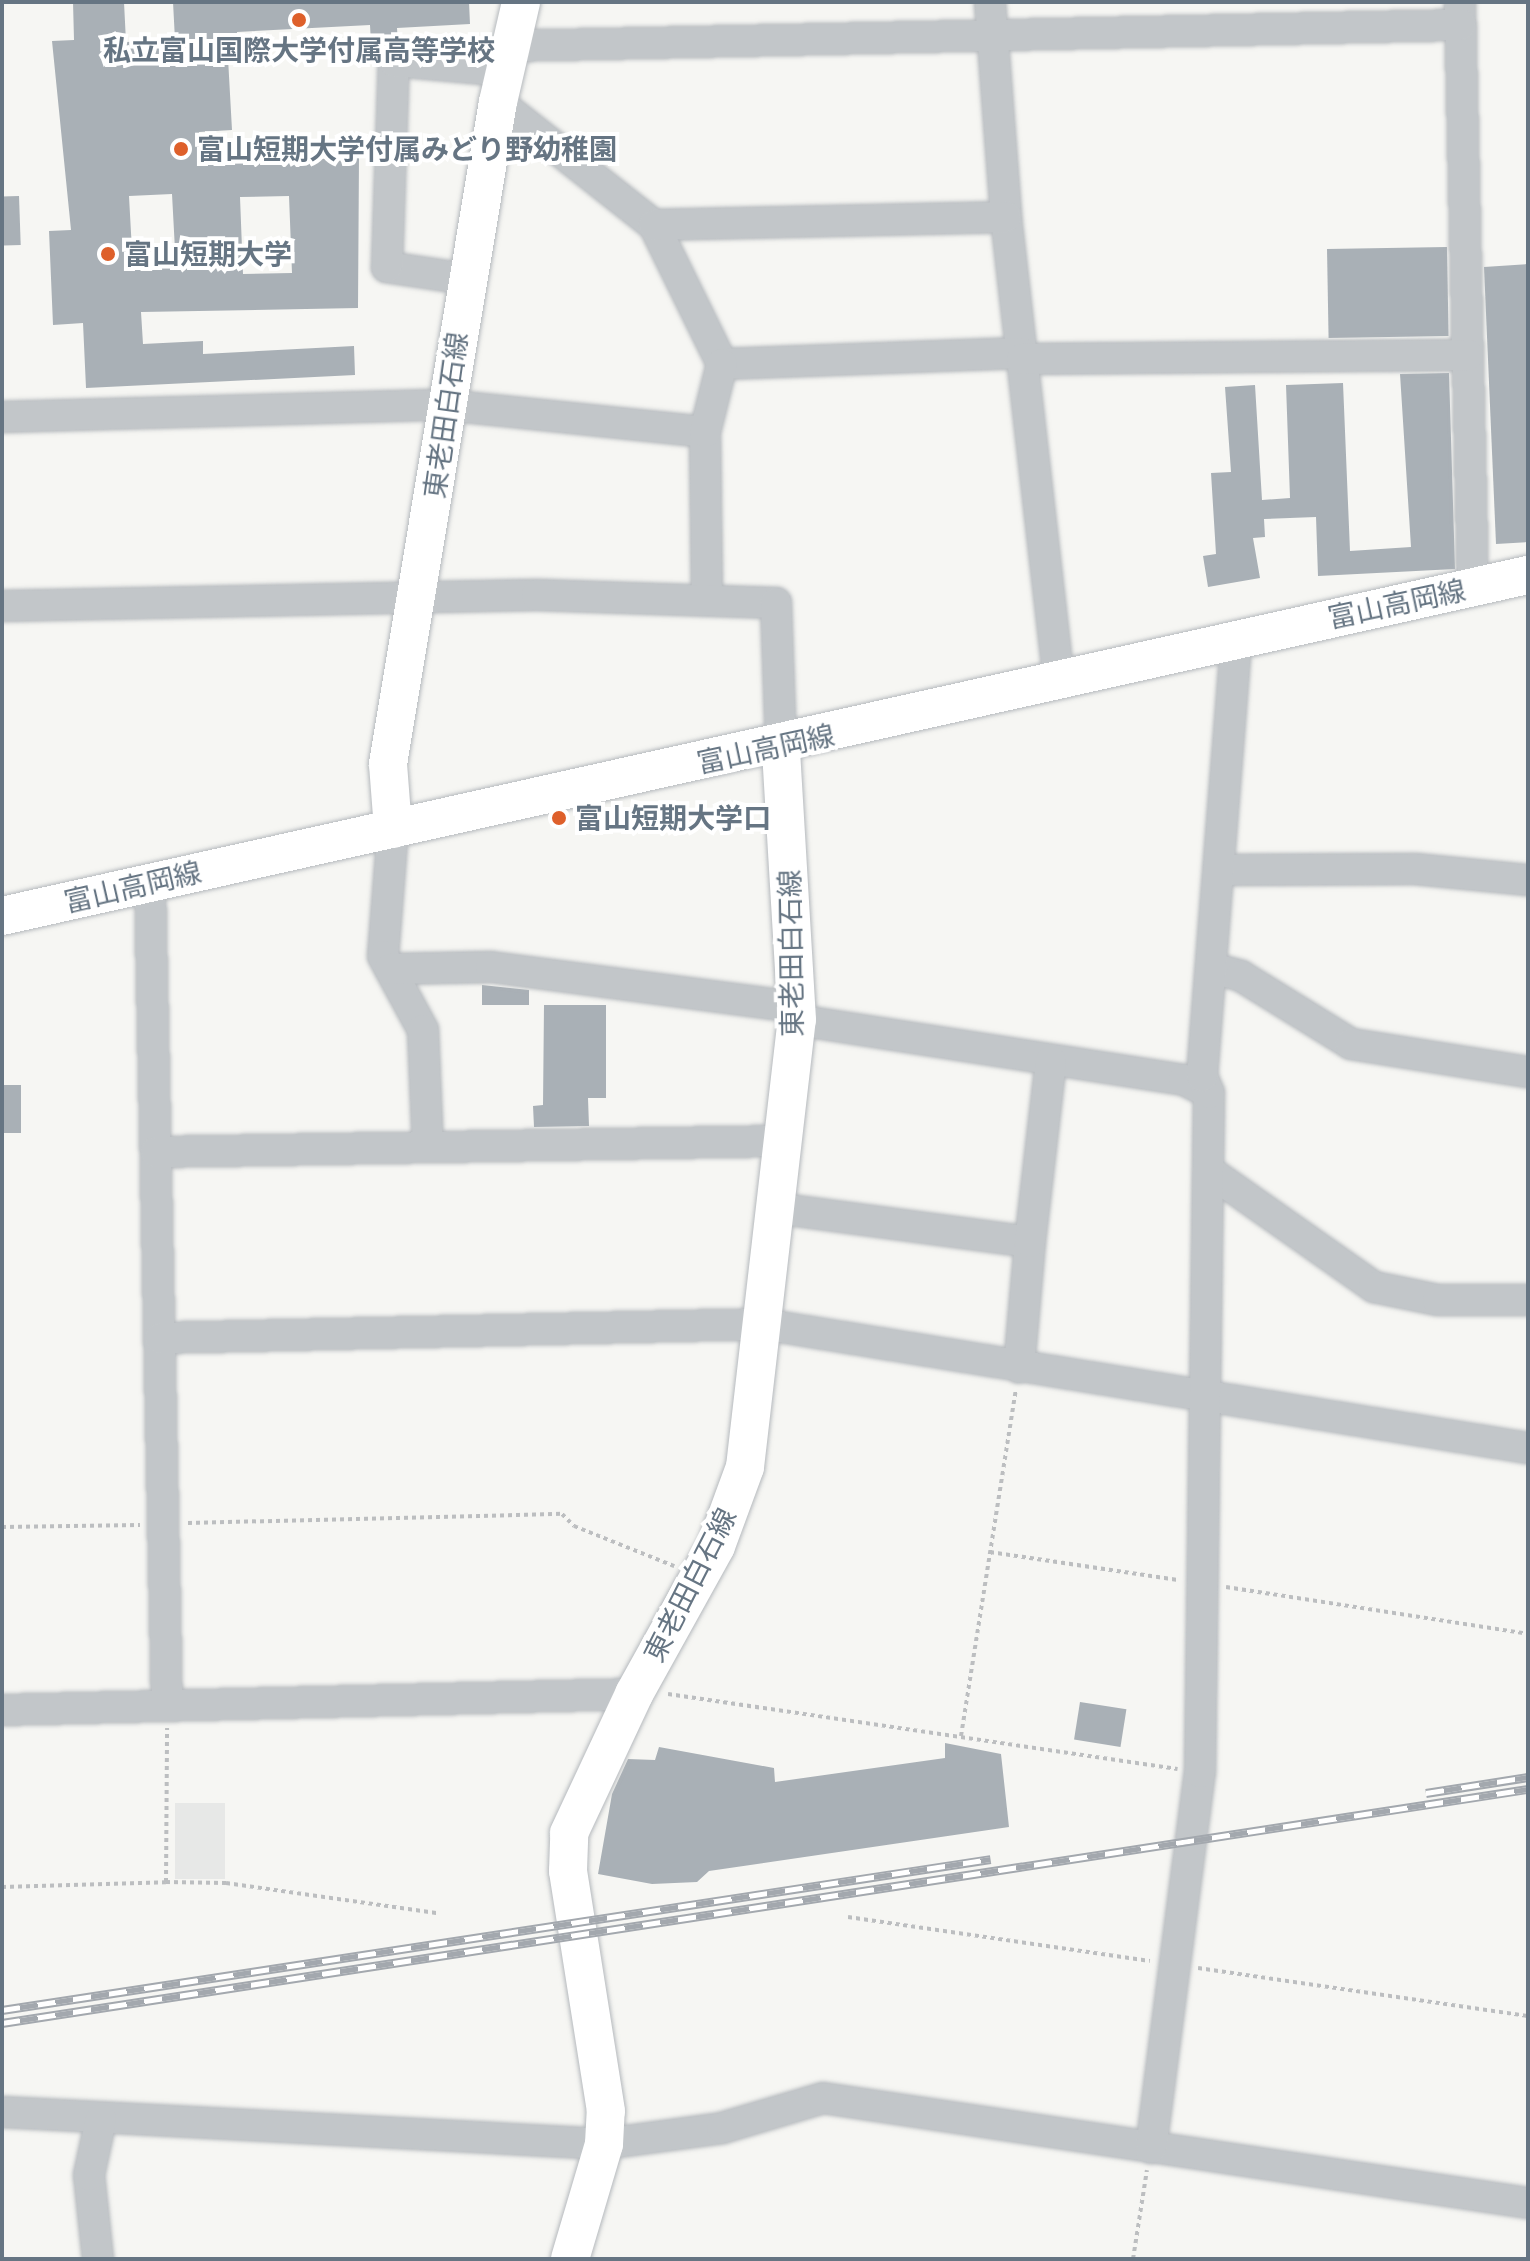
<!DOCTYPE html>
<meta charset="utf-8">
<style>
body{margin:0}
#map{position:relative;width:1530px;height:2261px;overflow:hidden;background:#f6f6f3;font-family:"PT Sans Narrow","Noto Sans JP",sans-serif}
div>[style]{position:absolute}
.built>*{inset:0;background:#e7e8e7;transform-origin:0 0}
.building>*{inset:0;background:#a9b0b6;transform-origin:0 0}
.path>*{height:4px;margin-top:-2px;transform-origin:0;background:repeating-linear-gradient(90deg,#bcbec0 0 4px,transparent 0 8px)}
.roads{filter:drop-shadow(0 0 2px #b5b9bd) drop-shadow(0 0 2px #b5b9bd)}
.minor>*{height:30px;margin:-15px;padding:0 15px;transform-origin:15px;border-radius:15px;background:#c2c6c9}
.major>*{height:38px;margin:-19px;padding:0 19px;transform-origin:19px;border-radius:19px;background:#fff}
.rail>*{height:9px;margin-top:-4.5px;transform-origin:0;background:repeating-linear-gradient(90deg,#fff 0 18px,#a3a8ae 0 36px);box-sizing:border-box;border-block:2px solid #a3a8ae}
.dots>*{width:22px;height:22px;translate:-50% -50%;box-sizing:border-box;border:4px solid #fff;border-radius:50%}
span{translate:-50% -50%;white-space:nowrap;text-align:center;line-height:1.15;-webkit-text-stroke:8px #fff;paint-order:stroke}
.poi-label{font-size:28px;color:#667583;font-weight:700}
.left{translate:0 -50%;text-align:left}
.street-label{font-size:28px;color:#667583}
.frame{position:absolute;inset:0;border:4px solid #667583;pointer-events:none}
</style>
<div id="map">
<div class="built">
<div style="left:175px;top:1803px;width:50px;height:76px"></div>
</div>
<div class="building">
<div style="clip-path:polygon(evenodd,73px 2px,124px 2px,126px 42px,175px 40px,173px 2px,469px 2px,470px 24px,397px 28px,398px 43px,371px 44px,370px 25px,237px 32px,238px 58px,228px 58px,232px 130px,199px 132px,200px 165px,359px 157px,358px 308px,141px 312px,143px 344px,203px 341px,203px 354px,354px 346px,355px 375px,86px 388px,83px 323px,53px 325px,49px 231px,71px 230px,52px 41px,74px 40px,73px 2px,172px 194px,175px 250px,132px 251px,129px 196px,172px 194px,73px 2px,289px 196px,292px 273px,243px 274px,240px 197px,289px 196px)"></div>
<div style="left:19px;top:196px;width:49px;height:17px;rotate:88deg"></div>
<div style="left:1447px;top:247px;width:89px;height:120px;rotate:89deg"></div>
<div style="clip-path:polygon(1528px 264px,1528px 542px,1496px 544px,1484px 267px)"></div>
<div style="clip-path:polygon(1449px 373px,1455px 569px,1318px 576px,1316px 517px,1264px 519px,1265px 537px,1253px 538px,1260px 578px,1208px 587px,1203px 556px,1216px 554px,1211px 473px,1231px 472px,1225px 387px,1255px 385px,1262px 500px,1290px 498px,1286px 385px,1343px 383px,1350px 551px,1411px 547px,1400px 374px)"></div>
<div style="clip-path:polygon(482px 985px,529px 990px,529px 1005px,482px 1005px)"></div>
<div style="clip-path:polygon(544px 1005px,606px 1005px,606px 1098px,588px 1098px,589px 1126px,534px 1127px,533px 1106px,543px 1105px)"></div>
<div style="left:2px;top:1085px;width:19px;height:48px"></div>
<div style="left:1080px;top:1702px;width:47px;height:38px;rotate:9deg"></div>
<div style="clip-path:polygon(945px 1743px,1001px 1754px,1009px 1827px,709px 1871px,697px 1882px,652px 1884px,598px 1874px,612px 1794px,628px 1759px,655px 1760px,659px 1747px,774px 1768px,775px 1782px,945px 1758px)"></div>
</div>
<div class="path">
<div style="left:188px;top:1523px;width:374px;rotate:-1.4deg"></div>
<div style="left:562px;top:1514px;width:17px;rotate:45deg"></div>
<div style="left:574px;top:1526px;width:108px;rotate:21.8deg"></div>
<div style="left:2px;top:1527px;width:138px;rotate:-0.8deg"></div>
<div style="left:990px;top:1552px;width:190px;rotate:8.5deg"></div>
<div style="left:1226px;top:1587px;width:306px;rotate:8.8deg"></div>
<div style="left:668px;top:1694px;width:515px;rotate:8.37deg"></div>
<div style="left:961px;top:1736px;width:350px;rotate:-81deg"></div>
<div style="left:166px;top:1882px;width:60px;rotate:1deg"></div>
<div style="left:226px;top:1883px;width:214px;rotate:8.1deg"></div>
<div style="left:2px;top:1887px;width:164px;rotate:-1.7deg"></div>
<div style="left:166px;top:1882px;width:154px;rotate:-89.6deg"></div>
<div style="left:848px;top:1917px;width:305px;rotate:8.3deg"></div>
<div style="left:1198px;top:1968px;width:333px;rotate:8.3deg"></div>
<div style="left:1133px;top:2259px;width:90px;rotate:-81.1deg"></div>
</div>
<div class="roads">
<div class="minor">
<div style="left:990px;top:2px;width:216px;rotate:85.7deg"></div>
<div style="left:1006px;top:217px;width:467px;rotate:83.5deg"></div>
<div style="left:1460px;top:2px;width:586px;rotate:88.73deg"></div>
<div style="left:511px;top:46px;width:950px;rotate:-1.27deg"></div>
<div style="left:498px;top:102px;width:199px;rotate:38.3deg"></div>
<div style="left:654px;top:225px;width:155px;rotate:63.9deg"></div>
<div style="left:722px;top:364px;width:299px;rotate:-2.1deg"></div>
<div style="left:654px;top:225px;width:352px;rotate:-1.3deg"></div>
<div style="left:467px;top:279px;width:81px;rotate:-171.5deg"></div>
<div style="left:387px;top:267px;width:206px;rotate:-88.1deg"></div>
<div style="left:394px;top:61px;width:111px;rotate:5.1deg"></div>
<div style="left:1022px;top:359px;width:446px;rotate:-0.5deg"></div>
<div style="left:2px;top:417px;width:443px;rotate:-1.6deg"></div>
<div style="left:445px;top:405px;width:261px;rotate:5.9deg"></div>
<div style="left:707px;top:598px;width:166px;rotate:-90.7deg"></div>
<div style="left:705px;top:432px;width:70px;rotate:-76deg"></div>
<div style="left:2px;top:606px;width:535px;rotate:-1.18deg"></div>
<div style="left:537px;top:595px;width:239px;rotate:1.9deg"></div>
<div style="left:776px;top:603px;width:144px;rotate:88deg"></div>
<div style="left:393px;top:829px;width:127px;rotate:94.5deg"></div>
<div style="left:383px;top:956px;width:84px;rotate:61.6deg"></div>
<div style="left:423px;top:1030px;width:117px;rotate:87.6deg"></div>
<div style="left:1221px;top:870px;width:194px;rotate:-0.3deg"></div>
<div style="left:1415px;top:869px;width:114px;rotate:5.6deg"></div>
<div style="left:150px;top:883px;width:823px;rotate:88.82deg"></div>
<div style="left:1212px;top:968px;width:30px;rotate:15deg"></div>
<div style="left:1241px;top:976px;width:129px;rotate:31.7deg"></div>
<div style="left:1351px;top:1044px;width:179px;rotate:9deg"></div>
<div style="left:390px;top:969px;width:101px;rotate:-1.1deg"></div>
<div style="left:491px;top:967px;width:308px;rotate:7.5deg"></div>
<div style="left:797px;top:1020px;width:392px;rotate:8.8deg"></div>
<div style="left:1184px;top:1080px;width:28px;rotate:27deg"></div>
<div style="left:156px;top:1152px;width:627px;rotate:-1.01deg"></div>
<div style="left:1209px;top:1171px;width:202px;rotate:35.1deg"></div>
<div style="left:1374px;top:1287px;width:65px;rotate:11.5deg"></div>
<div style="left:1438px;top:1300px;width:90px"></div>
<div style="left:775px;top:1208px;width:257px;rotate:7.6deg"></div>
<div style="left:1030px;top:1242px;width:126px;rotate:95deg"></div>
<div style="left:1030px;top:1242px;width:182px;rotate:-83.4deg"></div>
<div style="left:160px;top:1338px;width:602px;rotate:-1.33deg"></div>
<div style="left:762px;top:1324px;width:776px;rotate:9.2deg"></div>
<div style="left:2px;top:1710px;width:632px;rotate:-1.45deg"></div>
<div style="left:2px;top:2112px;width:603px;rotate:3.04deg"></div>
<div style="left:604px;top:2144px;width:119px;rotate:-7.7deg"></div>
<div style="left:722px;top:2128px;width:105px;rotate:-16.5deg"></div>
<div style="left:823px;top:2098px;width:713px;rotate:8.47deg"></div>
<div style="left:1151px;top:2148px;width:379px;rotate:-82.6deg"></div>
<div style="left:1200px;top:1772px;width:679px;rotate:-89.24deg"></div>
<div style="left:1209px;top:1093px;width:18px;rotate:-112deg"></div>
<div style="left:1202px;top:1076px;width:437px;rotate:-85.5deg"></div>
<div style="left:98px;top:2259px;width:84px;rotate:-96.1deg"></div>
<div style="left:89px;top:2175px;width:57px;rotate:-77.9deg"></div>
</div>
<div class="major">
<div style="left:393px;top:829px;width:65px;rotate:-94.4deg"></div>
<div style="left:388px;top:764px;width:671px;rotate:-80.57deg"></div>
<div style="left:498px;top:102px;width:103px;rotate:-77deg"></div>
<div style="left:2px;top:916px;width:1564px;rotate:-12.6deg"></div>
<div style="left:570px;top:2259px;width:120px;rotate:-73.5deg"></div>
<div style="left:604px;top:2144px;width:33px;rotate:-87deg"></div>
<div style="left:606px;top:2111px;width:243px;rotate:-99deg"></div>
<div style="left:568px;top:1871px;width:38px;rotate:-88deg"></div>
<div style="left:569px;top:1833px;width:153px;rotate:-64.9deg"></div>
<div style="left:634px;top:1694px;width:169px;rotate:-61deg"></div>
<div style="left:716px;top:1546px;width:84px;rotate:-69.8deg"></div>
<div style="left:745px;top:1467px;width:450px;rotate:-83.4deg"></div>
<div style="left:797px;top:1020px;width:273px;rotate:-93.4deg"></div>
</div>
</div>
<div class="rail">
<div style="left:1426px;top:1793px;width:103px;rotate:-8.9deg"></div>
<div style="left:2px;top:2010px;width:1000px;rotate:-8.68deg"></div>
<div style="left:2px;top:2023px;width:1544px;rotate:-8.72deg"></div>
</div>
<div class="dots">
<div style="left:299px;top:20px;background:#de602b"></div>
<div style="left:181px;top:149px;background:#de602b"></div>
<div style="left:108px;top:254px;background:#de602b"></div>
<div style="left:559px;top:818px;background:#de602b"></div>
</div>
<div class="poi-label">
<span style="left:299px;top:50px">私立富山国際大学付属高等学校</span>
<span class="left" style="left:197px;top:149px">富山短期大学付属みどり野幼稚園</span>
<span class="left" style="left:124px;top:254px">富山短期大学</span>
<span class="left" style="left:575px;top:818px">富山短期大学口</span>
</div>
<div class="street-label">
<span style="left:446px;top:415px;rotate:-82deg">東老田白石線</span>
<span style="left:1397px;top:604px;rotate:-12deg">富山高岡線</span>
<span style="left:766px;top:749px;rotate:-12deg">富山高岡線</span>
<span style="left:133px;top:887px;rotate:-13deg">富山高岡線</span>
<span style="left:791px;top:953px;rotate:-91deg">東老田白石線</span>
<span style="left:690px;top:1585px;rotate:-63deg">東老田白石線</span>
</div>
<div class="frame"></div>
</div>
